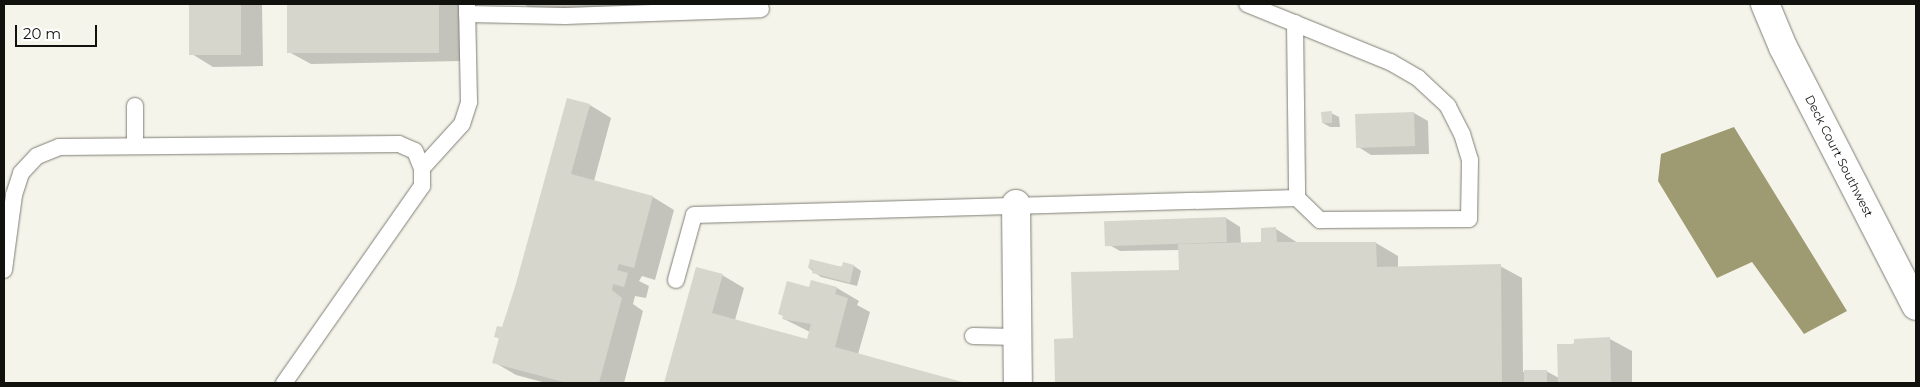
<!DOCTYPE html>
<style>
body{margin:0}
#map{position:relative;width:1920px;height:387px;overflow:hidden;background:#f5f4ea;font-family:Montserrat,sans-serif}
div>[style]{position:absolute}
.water>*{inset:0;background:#9e9b73}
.shadow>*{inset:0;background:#0003}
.building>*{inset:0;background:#d7d6cc;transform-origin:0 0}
.roads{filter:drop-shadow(0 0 1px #7f7e75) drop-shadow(0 0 1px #7f7e75)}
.lane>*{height:16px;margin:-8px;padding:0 8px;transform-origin:8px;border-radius:8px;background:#fff}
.street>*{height:28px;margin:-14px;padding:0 14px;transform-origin:14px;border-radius:14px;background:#fff}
span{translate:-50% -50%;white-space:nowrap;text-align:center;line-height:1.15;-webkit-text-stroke:4px #fff;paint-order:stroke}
.street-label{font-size:12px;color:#11110e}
.frame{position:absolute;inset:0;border:5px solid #11110e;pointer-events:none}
.scale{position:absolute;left:15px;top:25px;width:82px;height:22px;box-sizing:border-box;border:2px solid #11110e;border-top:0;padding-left:6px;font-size:15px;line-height:18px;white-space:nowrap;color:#11110e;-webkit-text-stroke:4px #fff;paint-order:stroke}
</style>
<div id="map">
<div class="water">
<div style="clip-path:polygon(1734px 127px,1847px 311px,1804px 334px,1752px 262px,1717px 278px,1658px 181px,1661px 154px)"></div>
</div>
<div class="shadow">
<div style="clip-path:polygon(191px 4px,262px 4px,263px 66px,213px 67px,192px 54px)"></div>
<div style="clip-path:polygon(288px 4px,461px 4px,462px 61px,311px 64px,289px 52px)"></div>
<div style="clip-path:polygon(523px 4px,640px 4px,640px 11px,540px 13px)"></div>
<div style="clip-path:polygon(590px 105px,611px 118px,594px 181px,653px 197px,674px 210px,655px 280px,642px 276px,639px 281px,649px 286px,646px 298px,635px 296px,633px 304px,643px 311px,624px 383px,546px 383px,516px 375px,494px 362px,500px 339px,495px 336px,503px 329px)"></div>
<div style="clip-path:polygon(1331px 113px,1339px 117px,1340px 127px,1330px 127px,1323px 123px)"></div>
<div style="clip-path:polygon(1414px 113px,1428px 121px,1429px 154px,1371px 155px,1357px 146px)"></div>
<div style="clip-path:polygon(1226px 218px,1240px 227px,1241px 244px,1262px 243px,1276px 229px,1298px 243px,1376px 243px,1398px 256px,1398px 268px,1500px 266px,1522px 278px,1523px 372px,1546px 371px,1559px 378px,1575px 340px,1610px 339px,1632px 351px,1632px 383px,1580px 383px,1575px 380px,1576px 383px,1056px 383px,1055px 340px,1074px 339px,1180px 271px,1180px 250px,1120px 251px,1106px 243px)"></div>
<div style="clip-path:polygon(854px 266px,861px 271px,857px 286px,821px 277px,809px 268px)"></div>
<div style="clip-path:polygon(697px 268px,722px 275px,744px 288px,735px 320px,808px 340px,810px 332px,784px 319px,810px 289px,812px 281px,837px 288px,859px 301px,857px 305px,870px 312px,858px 354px,963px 383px,665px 383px)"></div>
</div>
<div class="building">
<div style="left:189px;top:4px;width:52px;height:51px"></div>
<div style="left:287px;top:4px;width:152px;height:49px"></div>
<div style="clip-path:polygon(567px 98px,590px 104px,571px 174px,653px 196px,634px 268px,619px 264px,617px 270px,628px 273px,624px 287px,613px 284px,612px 290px,622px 298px,599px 383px,567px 383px,492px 363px,499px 338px,494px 337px,497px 326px,502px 327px,515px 287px)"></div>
<div style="clip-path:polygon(1332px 111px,1332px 123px,1322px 123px,1321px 112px)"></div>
<div style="left:1414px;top:112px;width:34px;height:59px;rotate:88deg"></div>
<div style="left:1226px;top:217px;width:25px;height:122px;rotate:88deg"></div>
<div style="clip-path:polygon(1276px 227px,1277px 242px,1376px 242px,1377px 267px,1501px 264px,1502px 383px,1055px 383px,1054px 339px,1073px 338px,1071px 272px,1179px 270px,1178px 244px,1261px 242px,1261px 228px)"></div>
<div style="clip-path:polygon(810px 259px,842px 267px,843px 262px,854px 265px,850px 283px,812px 273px,813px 269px,808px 268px)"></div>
<div style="clip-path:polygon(696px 267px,723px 274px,712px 313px,807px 339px,811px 324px,782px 319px,783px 316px,778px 314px,787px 281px,809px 287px,811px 280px,837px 287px,835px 294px,848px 298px,835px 347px,966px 383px,664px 383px)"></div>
<div style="clip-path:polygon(1610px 337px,1611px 382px,1558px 383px,1557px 344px,1574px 344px,1574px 339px)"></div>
<div style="left:1547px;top:370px;width:13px;height:23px;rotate:90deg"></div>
</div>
<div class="roads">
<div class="lane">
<div style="left:467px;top:14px;width:98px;rotate:1.2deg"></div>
<div style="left:565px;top:16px;width:196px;rotate:-2deg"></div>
<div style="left:1295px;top:23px;width:175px;rotate:89.3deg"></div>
<div style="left:135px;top:146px;width:40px;rotate:-90deg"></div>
<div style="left:422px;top:168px;width:59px;rotate:-47.7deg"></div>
<div style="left:462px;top:124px;width:23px;rotate:-72deg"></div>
<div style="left:469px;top:102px;width:98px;rotate:-91.2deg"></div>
<div style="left:4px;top:270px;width:76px;rotate:-82.4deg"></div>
<div style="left:14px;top:195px;width:23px;rotate:-72deg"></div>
<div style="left:21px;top:173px;width:23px;rotate:-47deg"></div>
<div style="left:37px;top:156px;width:24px;rotate:-22deg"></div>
<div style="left:59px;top:147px;width:340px;rotate:-0.5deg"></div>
<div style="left:399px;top:144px;width:17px;rotate:24deg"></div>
<div style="left:415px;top:151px;width:18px;rotate:68deg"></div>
<div style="left:422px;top:168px;width:18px;rotate:90deg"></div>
<div style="left:422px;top:186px;width:241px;rotate:125deg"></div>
<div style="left:676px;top:280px;width:67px;rotate:-74.5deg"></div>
<div style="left:694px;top:215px;width:603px;rotate:-1.61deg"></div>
<div style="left:1297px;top:198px;width:32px;rotate:44deg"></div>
<div style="left:1320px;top:220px;width:149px;rotate:-0.4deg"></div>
<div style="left:1469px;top:219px;width:59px;rotate:-89deg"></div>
<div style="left:1470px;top:160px;width:27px;rotate:-107deg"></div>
<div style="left:1462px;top:134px;width:31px;rotate:-117deg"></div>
<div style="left:1448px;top:106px;width:41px;rotate:-137deg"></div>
<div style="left:1418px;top:78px;width:32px;rotate:-150deg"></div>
<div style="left:1390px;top:62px;width:154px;rotate:-157.9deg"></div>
<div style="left:973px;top:336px;width:44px;rotate:1.3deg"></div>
</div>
<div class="street">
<div style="left:1765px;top:4px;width:47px;rotate:67.3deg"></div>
<div style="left:1783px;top:47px;width:291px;rotate:62.8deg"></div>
<div style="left:1016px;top:204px;width:179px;rotate:89.4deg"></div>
</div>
</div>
<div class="street-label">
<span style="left:1839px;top:156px;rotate:63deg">Deck Court Southwest</span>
</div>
<div class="frame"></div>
<div class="scale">20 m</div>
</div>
